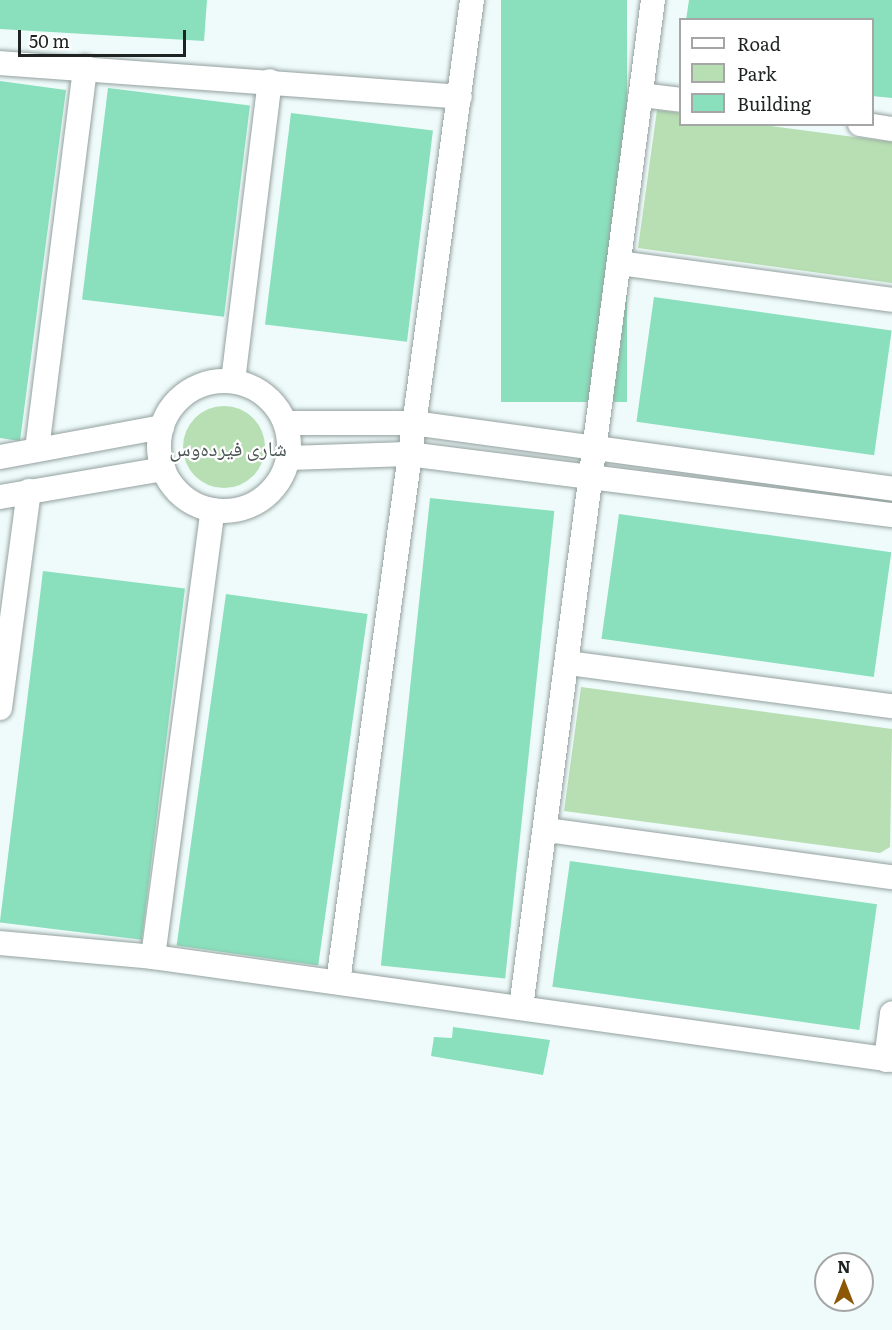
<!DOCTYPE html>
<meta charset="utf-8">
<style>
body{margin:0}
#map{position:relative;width:892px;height:1330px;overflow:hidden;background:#eefbfa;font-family:Literata,"Noto Naskh Arabic",serif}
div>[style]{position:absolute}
.green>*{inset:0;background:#b8deb3}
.round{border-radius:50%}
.building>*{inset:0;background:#8ae0bd;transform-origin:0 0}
.roads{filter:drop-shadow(0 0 2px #94a19f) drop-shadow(0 0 2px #94a19f)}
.street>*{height:24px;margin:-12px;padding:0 12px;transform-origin:12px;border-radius:12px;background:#fff}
.street>.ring{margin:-12px;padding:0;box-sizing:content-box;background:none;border:24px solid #fff;border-radius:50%}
span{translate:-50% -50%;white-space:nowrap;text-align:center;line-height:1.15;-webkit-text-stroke:4.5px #fff;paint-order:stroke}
.neighbourhood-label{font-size:21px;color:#4b5655}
.legend{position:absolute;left:679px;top:18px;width:195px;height:108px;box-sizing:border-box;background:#fff;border:2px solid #a5a7a7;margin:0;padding:8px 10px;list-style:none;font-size:18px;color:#1f2423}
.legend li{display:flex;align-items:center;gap:12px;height:30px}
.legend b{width:30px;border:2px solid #a5a7a7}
.north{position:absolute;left:814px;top:1252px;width:60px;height:60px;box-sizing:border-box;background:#fff;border:2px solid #a5a7a7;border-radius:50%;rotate:0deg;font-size:16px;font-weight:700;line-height:24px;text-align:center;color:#1f2423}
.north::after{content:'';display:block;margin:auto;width:21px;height:27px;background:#8c5806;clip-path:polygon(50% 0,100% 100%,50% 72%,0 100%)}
.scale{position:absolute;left:18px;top:30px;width:168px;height:27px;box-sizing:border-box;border:3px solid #1f2423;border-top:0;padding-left:8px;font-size:18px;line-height:21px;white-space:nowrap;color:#1f2423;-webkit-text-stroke:4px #fff;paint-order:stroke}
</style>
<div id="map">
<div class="green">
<div style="clip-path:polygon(657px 110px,680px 113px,680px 124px,763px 125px,892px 142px,892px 283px,638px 248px)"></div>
<div class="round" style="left:183px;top:406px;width:82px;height:82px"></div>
<div style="clip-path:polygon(581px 687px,892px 729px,890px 847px,880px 853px,564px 811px)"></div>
</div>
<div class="building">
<div style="clip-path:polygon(0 0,207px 0,204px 41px,0 29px)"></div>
<div style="left:501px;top:0;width:126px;height:402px"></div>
<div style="clip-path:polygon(689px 0,892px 0,892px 98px,872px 96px,872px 20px,686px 20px)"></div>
<div style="clip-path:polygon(0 81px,66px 90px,20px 441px,0 438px)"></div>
<div style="left:108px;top:88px;width:143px;height:213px;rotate:7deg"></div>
<div style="left:291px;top:113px;width:143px;height:213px;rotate:7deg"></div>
<div style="left:654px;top:297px;width:240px;height:126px;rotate:8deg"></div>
<div style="left:430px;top:498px;width:125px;height:470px;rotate:6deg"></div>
<div style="left:619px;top:514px;width:275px;height:126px;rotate:8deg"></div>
<div style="left:43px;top:571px;width:143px;height:354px;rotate:7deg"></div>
<div style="left:226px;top:594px;width:143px;height:355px;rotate:8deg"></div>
<div style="left:570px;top:861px;width:310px;height:127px;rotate:8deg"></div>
<div style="clip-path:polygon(453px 1027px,550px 1040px,543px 1075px,431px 1056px,434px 1037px,452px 1038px)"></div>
</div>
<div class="roads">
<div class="street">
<div style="left:0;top:63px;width:461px;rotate:4.2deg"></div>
<div style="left:642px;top:95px;width:38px;rotate:7deg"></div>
<div style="left:860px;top:124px;width:32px;rotate:9deg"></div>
<div style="left:619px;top:263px;width:275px;rotate:7.7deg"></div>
<div style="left:233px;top:381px;width:302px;rotate:-83deg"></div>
<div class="ring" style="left:159px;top:381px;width:106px;height:106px"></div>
<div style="left:285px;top:423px;width:128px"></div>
<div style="left:413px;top:423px;width:484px;rotate:7.8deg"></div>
<div style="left:37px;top:449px;width:385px;rotate:-82.8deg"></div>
<div style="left:0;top:457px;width:165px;rotate:-10.5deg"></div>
<div style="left:289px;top:458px;width:119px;rotate:-1.9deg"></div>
<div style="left:408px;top:454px;width:488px;rotate:7.2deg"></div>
<div style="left:0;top:497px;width:166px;rotate:-9.7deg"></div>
<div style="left:568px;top:663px;width:327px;rotate:7.6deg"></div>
<div style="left:0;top:708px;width:219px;rotate:-82.4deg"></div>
<div style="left:547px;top:830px;width:348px;rotate:7.8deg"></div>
<div style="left:0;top:943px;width:154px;rotate:5.2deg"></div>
<div style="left:153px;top:957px;width:746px;rotate:7.93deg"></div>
<div style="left:153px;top:957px;width:451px;rotate:-82.4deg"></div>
<div style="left:338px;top:982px;width:991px;rotate:-82.23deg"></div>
<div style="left:521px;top:1008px;width:1017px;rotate:-82.54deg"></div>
<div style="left:886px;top:1060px;width:47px;rotate:-82.7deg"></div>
</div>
</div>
<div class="neighbourhood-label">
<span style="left:228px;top:447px">شاری فیردەوس</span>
</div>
<ul class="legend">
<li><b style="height:8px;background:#fff"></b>Road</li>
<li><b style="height:16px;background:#b8deb3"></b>Park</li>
<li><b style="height:16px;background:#8ae0bd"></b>Building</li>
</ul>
<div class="north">N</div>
<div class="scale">50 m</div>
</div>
